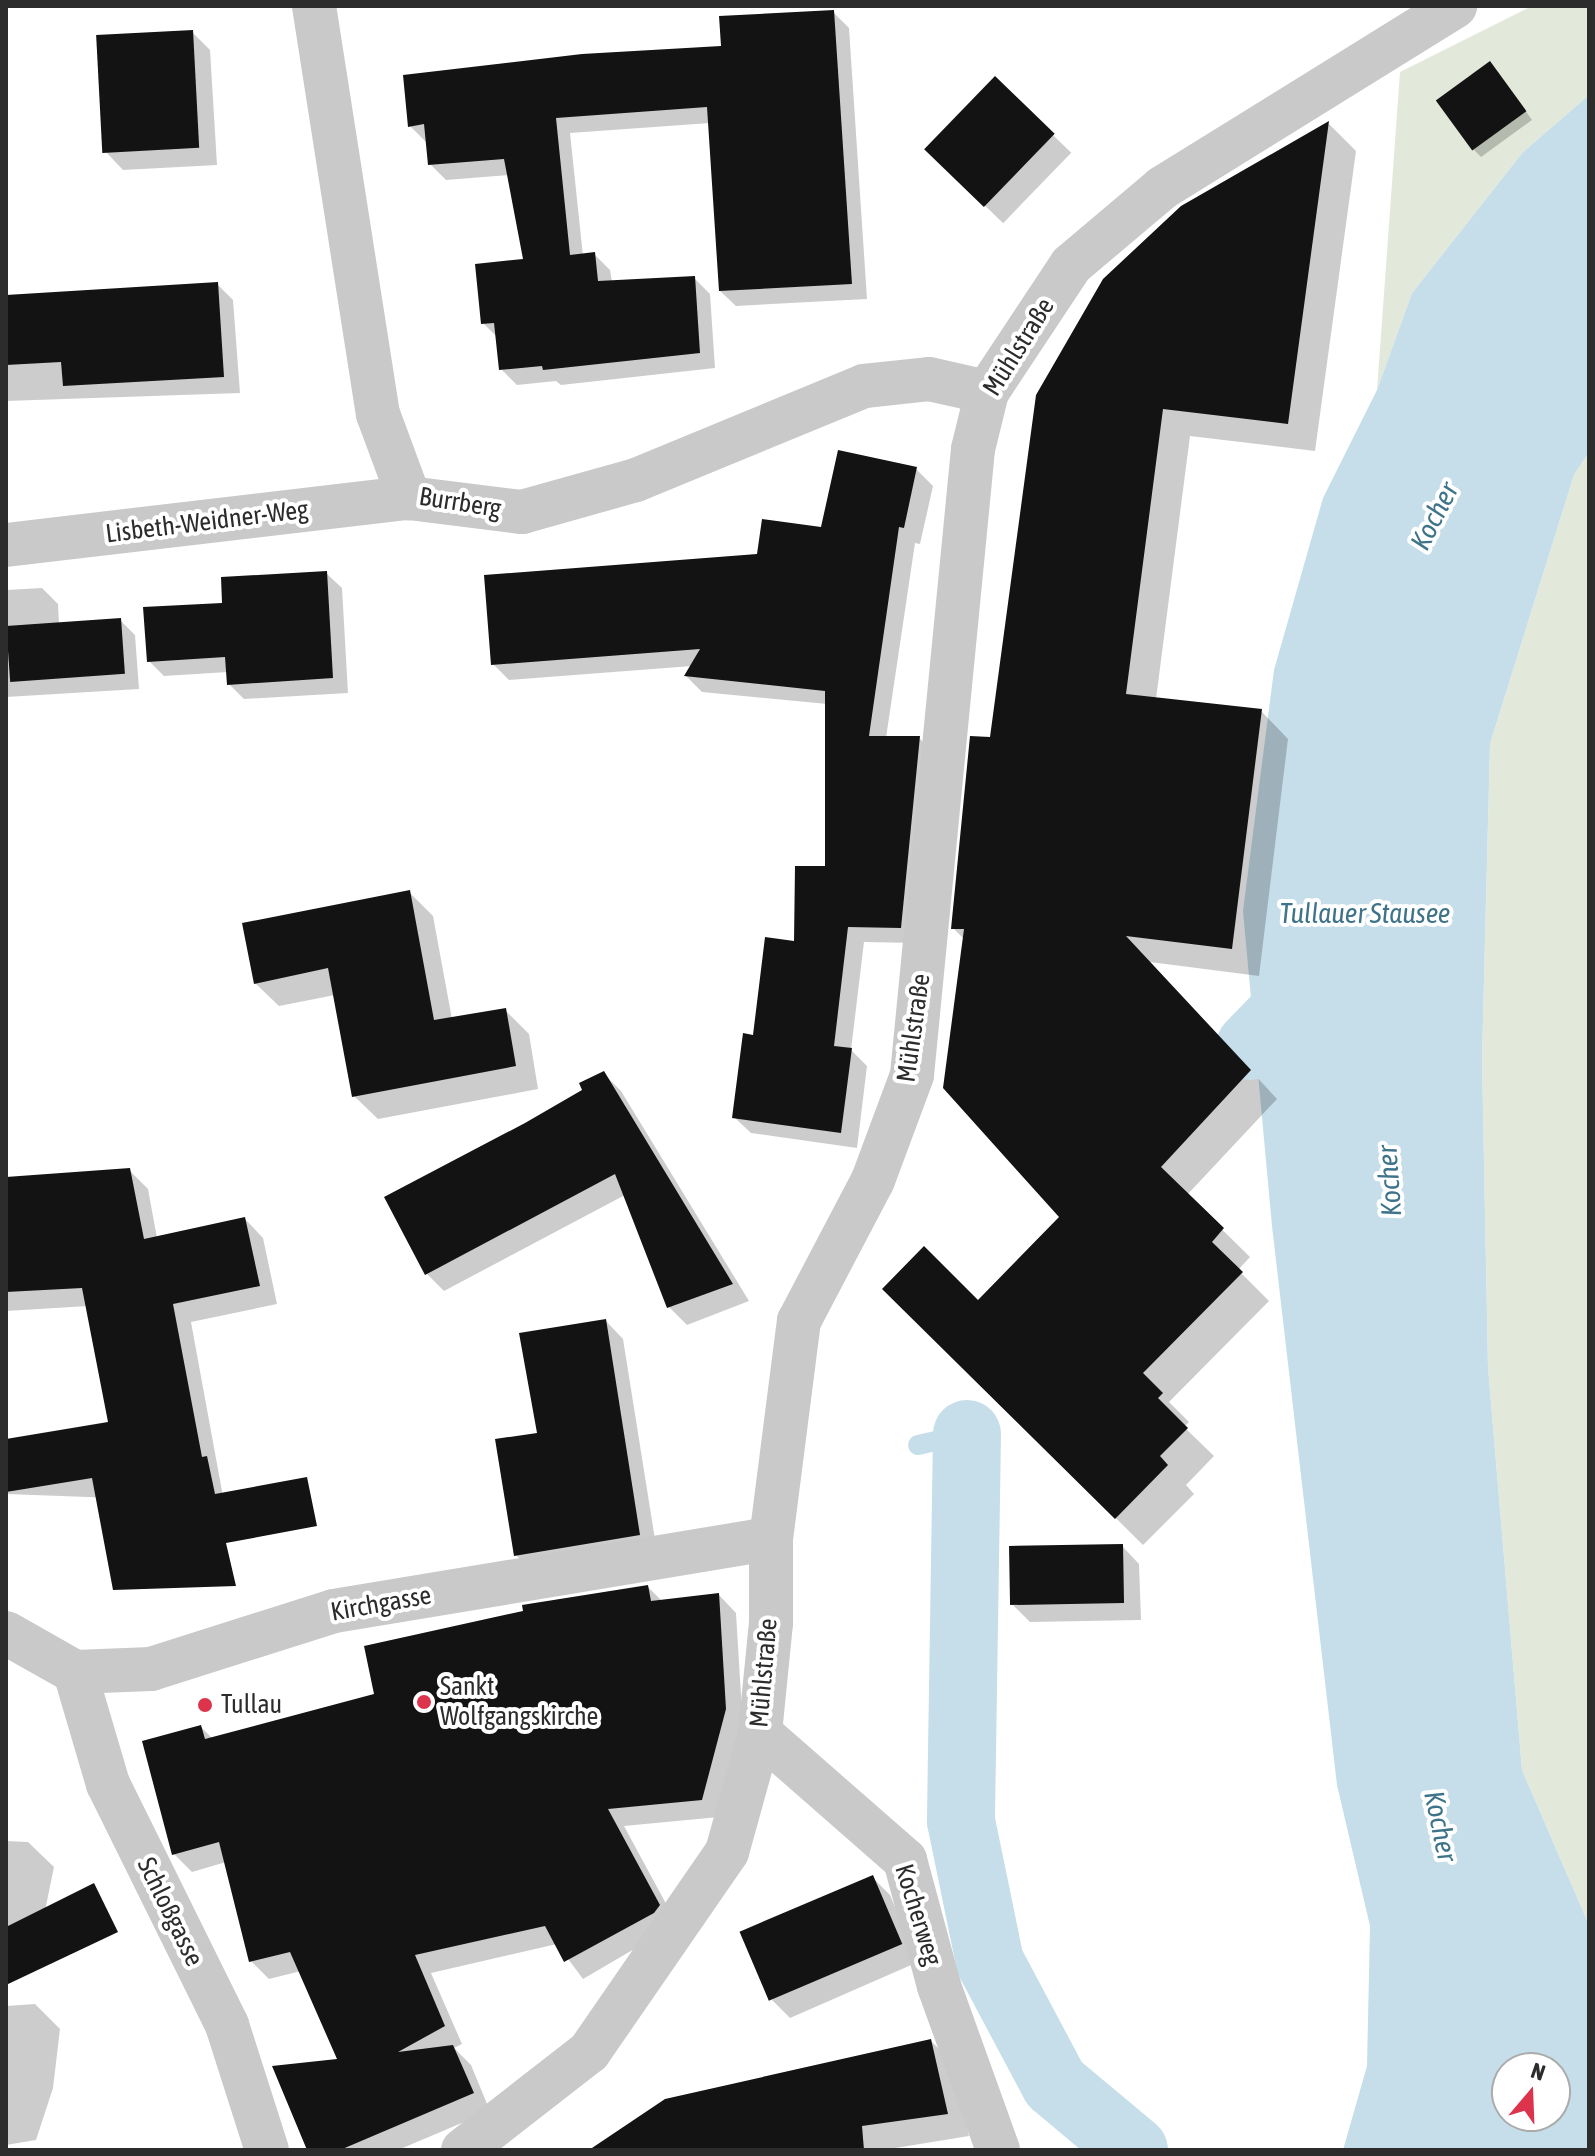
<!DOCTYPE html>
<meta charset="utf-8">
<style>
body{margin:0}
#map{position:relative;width:1595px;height:2156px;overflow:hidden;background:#fff;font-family:"Asap Condensed",sans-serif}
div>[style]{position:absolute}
.green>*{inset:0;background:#e3e9da}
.water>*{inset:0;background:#c6dee9}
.shadow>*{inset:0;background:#0003;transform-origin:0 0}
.stream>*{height:20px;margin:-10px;padding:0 10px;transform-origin:10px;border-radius:10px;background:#c6dee9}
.canal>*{height:68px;margin:-34px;padding:0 34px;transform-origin:34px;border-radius:34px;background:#c6dee9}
.building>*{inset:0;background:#131313;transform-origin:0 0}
.minor>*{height:44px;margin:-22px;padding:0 22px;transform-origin:22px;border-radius:22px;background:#c9c9c9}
.tertiary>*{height:44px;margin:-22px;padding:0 22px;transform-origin:22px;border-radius:22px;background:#c9c9c9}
.dots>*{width:22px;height:22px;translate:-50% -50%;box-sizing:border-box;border:4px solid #fff;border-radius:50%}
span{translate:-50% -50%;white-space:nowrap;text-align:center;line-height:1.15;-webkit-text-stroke:8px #fff;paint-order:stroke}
.street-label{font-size:26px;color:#2c2c2c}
.poi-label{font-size:26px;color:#2c2c2c}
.left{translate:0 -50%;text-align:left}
.water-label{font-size:28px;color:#3e738a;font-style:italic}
.frame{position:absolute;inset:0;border:8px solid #2c2c2c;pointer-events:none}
.north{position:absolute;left:1491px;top:2052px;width:80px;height:80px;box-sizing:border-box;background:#fff;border:2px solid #ababab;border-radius:50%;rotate:19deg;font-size:22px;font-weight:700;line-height:32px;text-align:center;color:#2c2c2c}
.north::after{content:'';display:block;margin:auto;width:28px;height:36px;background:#dd344d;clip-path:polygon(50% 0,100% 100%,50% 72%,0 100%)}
</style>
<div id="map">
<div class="green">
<div style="clip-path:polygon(1532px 6px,1589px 6px,1589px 95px,1523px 152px,1412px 293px,1377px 390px,1400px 72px)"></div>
<div style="clip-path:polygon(1589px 452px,1589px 1925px,1522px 1770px,1488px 1367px,1482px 1059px,1490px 744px,1574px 475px)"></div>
</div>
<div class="water">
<div style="clip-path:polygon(evenodd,1589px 95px,1589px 452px,1574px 475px,1490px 744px,1482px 1059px,1488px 1367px,1522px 1770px,1589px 1925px,1589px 2150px,1343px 2150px,1367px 2066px,1370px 1926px,1337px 1785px,1272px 1226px,1243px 911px,1274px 670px,1323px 498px,1377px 390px,1412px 293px,1523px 152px,1589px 95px,1507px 2068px,1555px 2068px,1555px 2116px,1507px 2116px,1507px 2068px)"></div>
</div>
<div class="shadow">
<div style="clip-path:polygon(833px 12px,849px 28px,867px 299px,736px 306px,720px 291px,710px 123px,570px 133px,583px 256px,594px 254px,610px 270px,612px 282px,694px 278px,710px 294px,715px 368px,561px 385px,556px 381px,517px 385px,501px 369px,498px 338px,483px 323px,525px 261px,509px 175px,446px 180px,430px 164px,426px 142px,410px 126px,723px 48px)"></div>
<div style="clip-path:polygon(192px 32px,210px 50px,217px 165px,123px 170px,106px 152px)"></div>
<div style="clip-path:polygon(1498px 72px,1532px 120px,1481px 157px,1473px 149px)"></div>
<div style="left:995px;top:79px;width:106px;height:98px;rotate:44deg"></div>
<div style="clip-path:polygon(1329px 124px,1356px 151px,1315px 451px,1190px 436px,1156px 699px,1261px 711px,1288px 739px,1259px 976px,1150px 962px,1277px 1099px,1187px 1195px,1250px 1257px,1238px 1270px,1269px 1301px,1169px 1402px,1189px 1422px,1184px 1427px,1214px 1456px,1186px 1485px,1194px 1494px,1143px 1545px,885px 1289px,978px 1303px,1061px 1217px,965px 940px,953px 928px,992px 739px,1038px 396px)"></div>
<div style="clip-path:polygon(217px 284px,233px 300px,240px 393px,6px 401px,6px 297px)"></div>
<div style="clip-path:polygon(916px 469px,933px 486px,920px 544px,915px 543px,886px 738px,919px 738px,935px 754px,917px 943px,864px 942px,851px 1050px,867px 1066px,857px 1148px,751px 1133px,734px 1117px,755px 1037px,827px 868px,827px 704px,702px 692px,686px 676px,692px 666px,509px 680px,493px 664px,823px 529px)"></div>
<div style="clip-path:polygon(326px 573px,342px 588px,348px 693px,244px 699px,229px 684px,228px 672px,164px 676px,149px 661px,224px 604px)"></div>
<div style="clip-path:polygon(42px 588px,58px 604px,59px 625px,120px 620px,135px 635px,139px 689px,6px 697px,6px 590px)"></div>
<div style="clip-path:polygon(409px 892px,433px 916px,452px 1019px,505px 1010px,529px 1034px,538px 1089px,378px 1119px,354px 1096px,335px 995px,279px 1006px,255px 983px)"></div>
<div style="clip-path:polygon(604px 1074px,621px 1091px,749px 1301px,687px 1325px,669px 1307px,625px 1195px,444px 1291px,427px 1274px)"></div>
<div style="clip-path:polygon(129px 1170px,148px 1189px,157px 1238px,245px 1219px,263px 1238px,277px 1304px,191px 1322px,224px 1502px,6px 1494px,6px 1441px,111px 1424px,88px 1306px,6px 1311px,6px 1178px)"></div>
<div style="clip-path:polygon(606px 1321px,623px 1339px,657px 1552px,534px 1573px,516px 1555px,539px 1435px)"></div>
<div style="clip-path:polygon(1122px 1546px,1139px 1564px,1141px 1620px,1030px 1622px,1012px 1604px)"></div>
<div style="clip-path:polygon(648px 1587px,663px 1602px,719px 1595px,736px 1613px,743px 1728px,719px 1817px,624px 1826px,677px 1924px,583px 1979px,557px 1944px,431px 1973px,462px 2044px,454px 2048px,471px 2065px,490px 2111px,398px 2150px,310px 2150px,340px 2060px,301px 1971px,269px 1979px,251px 1961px,226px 1862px,192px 1872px,174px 1854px,201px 1727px,213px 1739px,377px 1695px)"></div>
<div style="clip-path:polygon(6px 1841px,28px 1842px,54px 1867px,38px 1945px,6px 1943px)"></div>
<div style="clip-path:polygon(872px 1877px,890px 1895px,918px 1962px,790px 2018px,772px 2000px)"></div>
<div style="clip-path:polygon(35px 2004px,60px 2029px,53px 2088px,36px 2140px,6px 2145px,6px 2006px)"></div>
<div style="clip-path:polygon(931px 2041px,953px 2063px,969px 2136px,883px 2150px,592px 2150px)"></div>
</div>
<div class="stream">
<div style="left:918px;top:1445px;width:50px;rotate:-12.7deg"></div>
</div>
<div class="canal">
<div style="left:1250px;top:1046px;width:103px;rotate:-45.8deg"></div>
<div style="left:967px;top:1434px;width:387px;rotate:90.9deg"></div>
<div style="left:961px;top:1821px;width:144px;rotate:78.4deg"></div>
<div style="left:990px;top:1962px;width:138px;rotate:62deg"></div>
<div style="left:1055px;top:2084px;width:103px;rotate:39.9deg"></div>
</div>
<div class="building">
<div style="clip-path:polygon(834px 10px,852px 284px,719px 291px,707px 107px,556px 118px,570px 255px,595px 252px,598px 281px,695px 276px,700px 353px,543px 370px,542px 366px,499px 370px,494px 323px,481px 324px,475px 264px,523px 259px,504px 159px,428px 165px,424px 124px,408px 127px,403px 75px,582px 54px,721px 46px,719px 16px)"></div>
<div style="left:193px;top:30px;width:118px;height:97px;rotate:87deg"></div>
<div style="left:1490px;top:61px;width:62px;height:67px;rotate:54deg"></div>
<div style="left:995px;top:76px;width:83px;height:102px;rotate:44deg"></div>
<div style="clip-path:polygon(1329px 121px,1288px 424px,1163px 409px,1126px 694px,1262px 709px,1232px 949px,1126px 936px,1251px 1070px,1161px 1167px,1224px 1228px,1212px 1242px,1243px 1272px,1143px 1373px,1163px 1393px,1158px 1398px,1188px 1428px,1160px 1456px,1168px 1465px,1115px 1519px,882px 1289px,924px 1246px,978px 1300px,1059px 1217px,943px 1088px,964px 929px,951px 929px,970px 736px,990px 737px,1036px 395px,1103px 279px,1181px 206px)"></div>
<div style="clip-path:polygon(218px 282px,224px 377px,63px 386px,61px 362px,6px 365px,6px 295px)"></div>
<div style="clip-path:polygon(838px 450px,917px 467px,904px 528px,899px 527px,869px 736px,920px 736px,901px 928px,848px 927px,834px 1046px,852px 1048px,841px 1133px,732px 1118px,743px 1033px,753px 1035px,765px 937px,794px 941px,795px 866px,825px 866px,825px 691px,684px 676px,700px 649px,491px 665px,484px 575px,757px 554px,762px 519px,821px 527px)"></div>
<div style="clip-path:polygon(327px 571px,333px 678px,227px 685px,225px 657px,147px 662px,143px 607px,222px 603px,221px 577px)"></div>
<div style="left:121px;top:618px;width:56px;height:115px;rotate:86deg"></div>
<div style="clip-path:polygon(410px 890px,434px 1020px,506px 1008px,516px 1066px,352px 1097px,328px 968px,254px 984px,242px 923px)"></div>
<div style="clip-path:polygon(604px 1071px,733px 1284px,667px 1308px,615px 1174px,425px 1275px,384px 1197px,525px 1123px,582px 1090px,579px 1083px)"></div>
<div style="clip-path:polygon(130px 1168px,144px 1239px,245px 1217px,260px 1286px,173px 1304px,202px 1457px,207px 1456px,215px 1494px,307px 1477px,317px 1526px,226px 1543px,236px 1586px,113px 1590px,92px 1478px,6px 1492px,6px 1439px,108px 1422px,82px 1288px,6px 1292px,6px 1177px)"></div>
<div style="clip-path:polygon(606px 1319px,640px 1535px,514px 1556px,495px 1439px,537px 1433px,519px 1333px)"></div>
<div style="left:1123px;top:1544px;width:59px;height:114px;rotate:89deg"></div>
<div style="clip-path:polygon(648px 1585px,651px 1601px,719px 1593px,726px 1709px,702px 1800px,608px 1809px,660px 1905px,654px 1913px,564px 1962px,545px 1926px,415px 1955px,445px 2026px,398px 2052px,453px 2045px,474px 2093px,340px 2150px,307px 2150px,272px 2066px,337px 2059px,290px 1952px,249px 1962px,219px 1842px,172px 1855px,142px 1741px,201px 1725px,205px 1739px,374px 1694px,364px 1646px,523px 1611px,522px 1605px)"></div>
<div style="left:873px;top:1875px;width:75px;height:145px;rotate:67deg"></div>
<div style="clip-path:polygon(94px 1883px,118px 1932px,6px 1985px,6px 1927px)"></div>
<div style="clip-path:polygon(931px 2039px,948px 2114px,862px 2126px,864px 2150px,589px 2150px,665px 2099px)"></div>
</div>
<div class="minor">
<div style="left:314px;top:6px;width:413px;rotate:81.1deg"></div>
<div style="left:378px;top:414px;width:90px;rotate:69.7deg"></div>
<div style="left:409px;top:498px;width:114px;rotate:7.1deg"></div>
<div style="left:522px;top:512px;width:118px;rotate:-15.7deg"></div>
<div style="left:636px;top:480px;width:247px;rotate:-22.4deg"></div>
<div style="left:864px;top:386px;width:65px;rotate:-6.1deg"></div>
<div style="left:929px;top:379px;width:59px;rotate:12.6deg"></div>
<div style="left:6px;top:545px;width:406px;rotate:-6.7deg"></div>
<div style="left:6px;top:1633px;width:79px;rotate:29.5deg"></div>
<div style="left:75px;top:1672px;width:76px;rotate:-2.3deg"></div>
<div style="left:151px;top:1669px;width:192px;rotate:-17.6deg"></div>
<div style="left:334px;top:1611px;width:443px;rotate:-9.4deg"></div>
<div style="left:75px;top:1672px;width:117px;rotate:73.6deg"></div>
<div style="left:108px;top:1784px;width:269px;rotate:63.7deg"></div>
<div style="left:227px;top:2025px;width:131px;rotate:72.3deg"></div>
<div style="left:760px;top:1733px;width:193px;rotate:41.2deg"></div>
<div style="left:905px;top:1860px;width:131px;rotate:74.9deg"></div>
<div style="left:939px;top:1986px;width:174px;rotate:70.2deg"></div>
</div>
<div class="tertiary">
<div style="left:463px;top:2150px;width:160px;rotate:-37.9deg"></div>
<div style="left:589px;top:2052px;width:243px;rotate:-55.4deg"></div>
<div style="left:727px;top:1852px;width:123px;rotate:-74.5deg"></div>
<div style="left:760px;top:1733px;width:111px;rotate:-84.3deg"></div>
<div style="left:771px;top:1623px;width:84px;rotate:-90deg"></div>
<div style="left:771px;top:1539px;width:220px;rotate:-82.7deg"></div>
<div style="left:799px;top:1321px;width:159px;rotate:-62.3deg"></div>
<div style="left:873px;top:1180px;width:112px;rotate:-69.6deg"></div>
<div style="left:912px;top:1075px;width:629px;rotate:-84.43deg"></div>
<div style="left:973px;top:449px;width:59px;rotate:-76.2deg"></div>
<div style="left:987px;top:392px;width:152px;rotate:-56.5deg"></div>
<div style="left:1071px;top:265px;width:119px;rotate:-40.2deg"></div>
<div style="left:1162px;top:188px;width:345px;rotate:-31.8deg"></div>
</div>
<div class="dots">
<div style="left:424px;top:1702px;background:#dd344d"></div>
<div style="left:205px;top:1705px;background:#dd344d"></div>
</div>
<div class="street-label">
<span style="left:1019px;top:347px;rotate:-58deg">Mühlstraße</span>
<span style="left:460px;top:503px;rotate:9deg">Burrberg</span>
<span style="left:207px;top:522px;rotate:-7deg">Lisbeth-Weidner-Weg</span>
<span style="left:914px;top:1028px;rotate:-82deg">Mühlstraße</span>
<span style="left:381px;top:1604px;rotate:-10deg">Kirchgasse</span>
<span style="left:764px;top:1673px;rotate:-85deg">Mühlstraße</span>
<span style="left:170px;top:1912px;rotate:64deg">Schloßgasse</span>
<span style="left:918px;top:1915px;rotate:73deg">Kocherweg</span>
</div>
<div class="poi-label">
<span class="left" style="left:440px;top:1702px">Sankt<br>Wolfgangskirche</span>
<span class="left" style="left:221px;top:1705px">Tullau</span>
</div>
<div class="water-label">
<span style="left:1434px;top:516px;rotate:-63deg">Kocher</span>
<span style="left:1365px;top:913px">Tullauer Stausee</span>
<span style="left:1389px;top:1181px;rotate:-94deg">Kocher</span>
<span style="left:1441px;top:1826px;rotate:78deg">Kocher</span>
</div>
<div class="frame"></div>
<div class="north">N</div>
</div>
